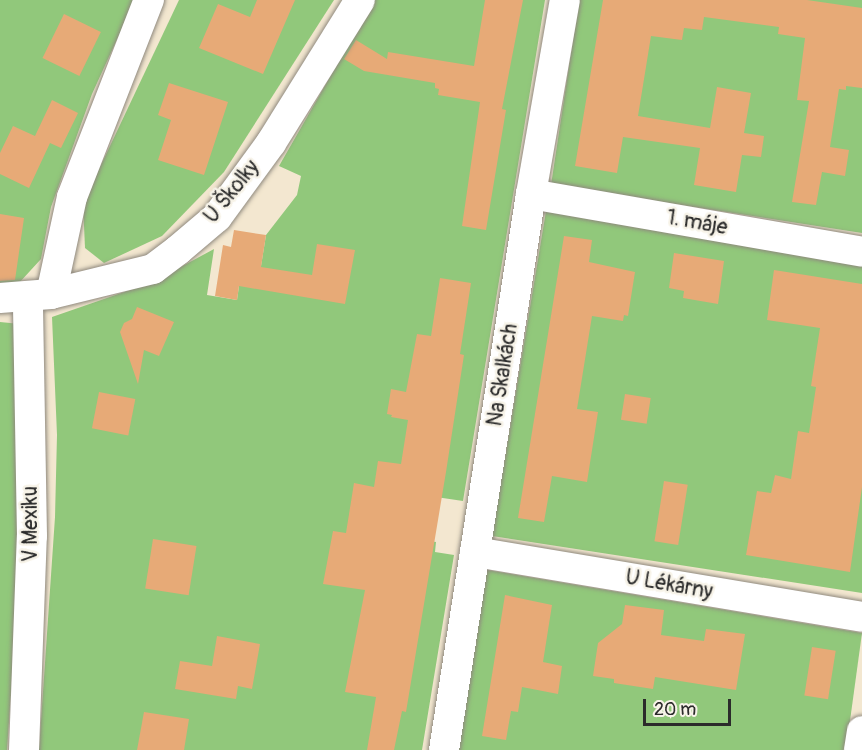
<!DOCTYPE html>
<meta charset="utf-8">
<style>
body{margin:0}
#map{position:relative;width:862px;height:750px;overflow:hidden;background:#f3e7d0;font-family:Pangolin,sans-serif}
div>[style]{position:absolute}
.green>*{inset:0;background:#91c87b}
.building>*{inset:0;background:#e7aa77;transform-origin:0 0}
.roads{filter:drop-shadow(0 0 2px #8f897e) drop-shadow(0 0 2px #8f897e)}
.minor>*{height:30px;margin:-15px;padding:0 15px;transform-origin:15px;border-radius:15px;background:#fff}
span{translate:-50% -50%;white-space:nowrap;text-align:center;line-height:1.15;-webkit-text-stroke:5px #f7f3e8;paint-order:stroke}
.street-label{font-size:21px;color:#2b2b2b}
.scale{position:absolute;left:643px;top:699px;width:88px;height:27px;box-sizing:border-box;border:3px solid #2b2b2b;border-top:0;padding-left:8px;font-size:18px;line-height:21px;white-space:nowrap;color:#2b2b2b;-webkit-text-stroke:4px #f7f3e8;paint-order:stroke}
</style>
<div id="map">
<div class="green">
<div style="clip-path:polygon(0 0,135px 0,92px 94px,51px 207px,41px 259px,19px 283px,0 283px)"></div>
<div style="clip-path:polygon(179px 0,334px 0,224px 172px,162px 236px,104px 263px,85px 248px,83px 203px)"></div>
<div style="clip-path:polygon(374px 0,545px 0,463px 501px,355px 485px,404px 537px,436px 542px,435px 552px,454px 555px,422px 750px,39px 750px,55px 517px,57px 435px,52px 317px,153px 282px,214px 249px,207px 295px,237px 300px,239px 286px,261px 266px,266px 235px,297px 195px,301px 176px,279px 166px)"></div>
<div style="clip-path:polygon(579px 0,862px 0,862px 233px,551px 185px)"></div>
<div style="clip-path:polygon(546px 211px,862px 264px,862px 593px,492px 536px)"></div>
<div style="clip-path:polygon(0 322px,20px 324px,23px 516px,7px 750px,0 750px)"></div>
<div style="clip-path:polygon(487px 570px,862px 633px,846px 750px,457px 750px)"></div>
</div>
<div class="building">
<div style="clip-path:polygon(257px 0,295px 0,263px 74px,199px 48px,218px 4px,250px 17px)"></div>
<div style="clip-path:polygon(485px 0,523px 0,502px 109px,506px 110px,486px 230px,462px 226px,480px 102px,438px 95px,439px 89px,435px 88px,435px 83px,364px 71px,344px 59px,356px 40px,387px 59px,388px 52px,474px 66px)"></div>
<div style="clip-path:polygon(603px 0,807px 0,862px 8px,862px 88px,846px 86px,846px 90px,839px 89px,830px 147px,849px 150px,845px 176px,822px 172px,816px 205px,792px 202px,809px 101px,797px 100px,805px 38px,778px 34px,779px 27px,704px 17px,702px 30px,684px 28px,682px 40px,651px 36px,638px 116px,710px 128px,717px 87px,751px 93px,744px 133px,764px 136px,761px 157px,742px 155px,736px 192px,694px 185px,700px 148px,623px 137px,617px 173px,575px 166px)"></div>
<div style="left:64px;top:14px;width:41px;height:49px;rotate:26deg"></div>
<div style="clip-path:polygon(169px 83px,228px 102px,204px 175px,158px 160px,171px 120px,158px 115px)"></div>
<div style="clip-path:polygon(52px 100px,78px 113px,61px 148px,50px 143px,29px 188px,0 174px,0 153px,13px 126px,35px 136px)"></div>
<div style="clip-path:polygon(0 214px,24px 218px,15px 280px,0 281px)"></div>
<div style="clip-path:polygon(234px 230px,266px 235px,261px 267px,312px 275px,317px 244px,355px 250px,345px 304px,239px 286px,237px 300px,215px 296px,223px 245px,231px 247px)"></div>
<div style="clip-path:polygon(564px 236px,592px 240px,589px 262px,635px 272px,628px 316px,624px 315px,623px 321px,592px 316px,577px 409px,598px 412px,587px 482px,552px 476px,544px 522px,518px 518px)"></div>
<div style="clip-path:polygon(674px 253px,724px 261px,718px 304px,683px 298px,684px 291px,669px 288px)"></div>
<div style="clip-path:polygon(774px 270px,862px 284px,862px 487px,850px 572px,746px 555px,757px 491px,771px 493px,775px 475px,791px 479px,798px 431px,809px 433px,816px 387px,811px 386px,820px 328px,767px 320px)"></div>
<div style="clip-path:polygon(440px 278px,471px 283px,460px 354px,464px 355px,446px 472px,406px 712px,402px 711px,394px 750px,367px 750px,376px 697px,345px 692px,365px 590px,323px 584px,333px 531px,346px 533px,354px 483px,374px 487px,378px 461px,401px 464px,408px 420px,391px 417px,392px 415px,387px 414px,391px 389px,406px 392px,417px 334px,431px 336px)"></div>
<div style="clip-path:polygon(137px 307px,174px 322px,159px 356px,144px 350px,138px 384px,120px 332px,124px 323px,132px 319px)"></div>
<div style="left:99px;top:392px;width:37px;height:37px;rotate:11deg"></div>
<div style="left:625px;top:394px;width:26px;height:26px;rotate:9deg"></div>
<div style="left:664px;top:481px;width:24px;height:61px;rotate:9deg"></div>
<div style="left:153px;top:539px;width:44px;height:50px;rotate:9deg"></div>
<div style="clip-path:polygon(505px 595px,552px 605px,543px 662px,562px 666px,558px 694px,522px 687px,518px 712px,511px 711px,506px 740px,482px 736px)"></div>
<div style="clip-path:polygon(625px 605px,664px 610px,661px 635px,704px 641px,706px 629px,745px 634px,736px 690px,655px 677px,653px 689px,614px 683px,614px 679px,593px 676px,598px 643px,622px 624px)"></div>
<div style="clip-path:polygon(217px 636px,260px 644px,252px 689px,238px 686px,236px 699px,175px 689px,180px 661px,212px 666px)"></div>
<div style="left:812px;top:647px;width:24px;height:49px;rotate:9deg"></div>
<div style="clip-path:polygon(144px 712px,189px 719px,184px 750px,137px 750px)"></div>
</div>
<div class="roads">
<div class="minor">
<div style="left:531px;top:194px;width:336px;rotate:9.9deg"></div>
<div style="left:51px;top:294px;width:99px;rotate:-77.8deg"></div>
<div style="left:72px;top:197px;width:212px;rotate:-68.7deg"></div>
<div style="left:0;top:298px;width:51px;rotate:-4.5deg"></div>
<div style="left:51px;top:294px;width:105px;rotate:-13.8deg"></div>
<div style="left:153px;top:269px;width:31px;rotate:-37deg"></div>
<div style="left:178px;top:250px;width:51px;rotate:-40.2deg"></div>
<div style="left:217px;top:217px;width:92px;rotate:-53.9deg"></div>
<div style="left:271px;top:143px;width:168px;rotate:-58.1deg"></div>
<div style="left:475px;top:552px;width:392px;rotate:9.5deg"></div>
<div style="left:24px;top:750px;width:214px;rotate:-87.9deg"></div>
<div style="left:32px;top:536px;width:238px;rotate:-91deg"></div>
<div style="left:444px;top:750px;width:563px;rotate:-81.11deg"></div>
<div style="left:531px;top:194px;width:197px;rotate:-80.1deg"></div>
<div style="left:859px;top:750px;width:19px;rotate:-81deg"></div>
</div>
</div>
<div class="street-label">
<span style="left:232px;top:192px;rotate:-51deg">U Školky</span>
<span style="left:697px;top:223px;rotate:10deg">1. máje</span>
<span style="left:503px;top:375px;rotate:-81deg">Na Skalkách</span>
<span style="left:31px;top:524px;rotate:-90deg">V Mexiku</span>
<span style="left:669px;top:585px;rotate:10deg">U Lékárny</span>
</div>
<div class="scale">20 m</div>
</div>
